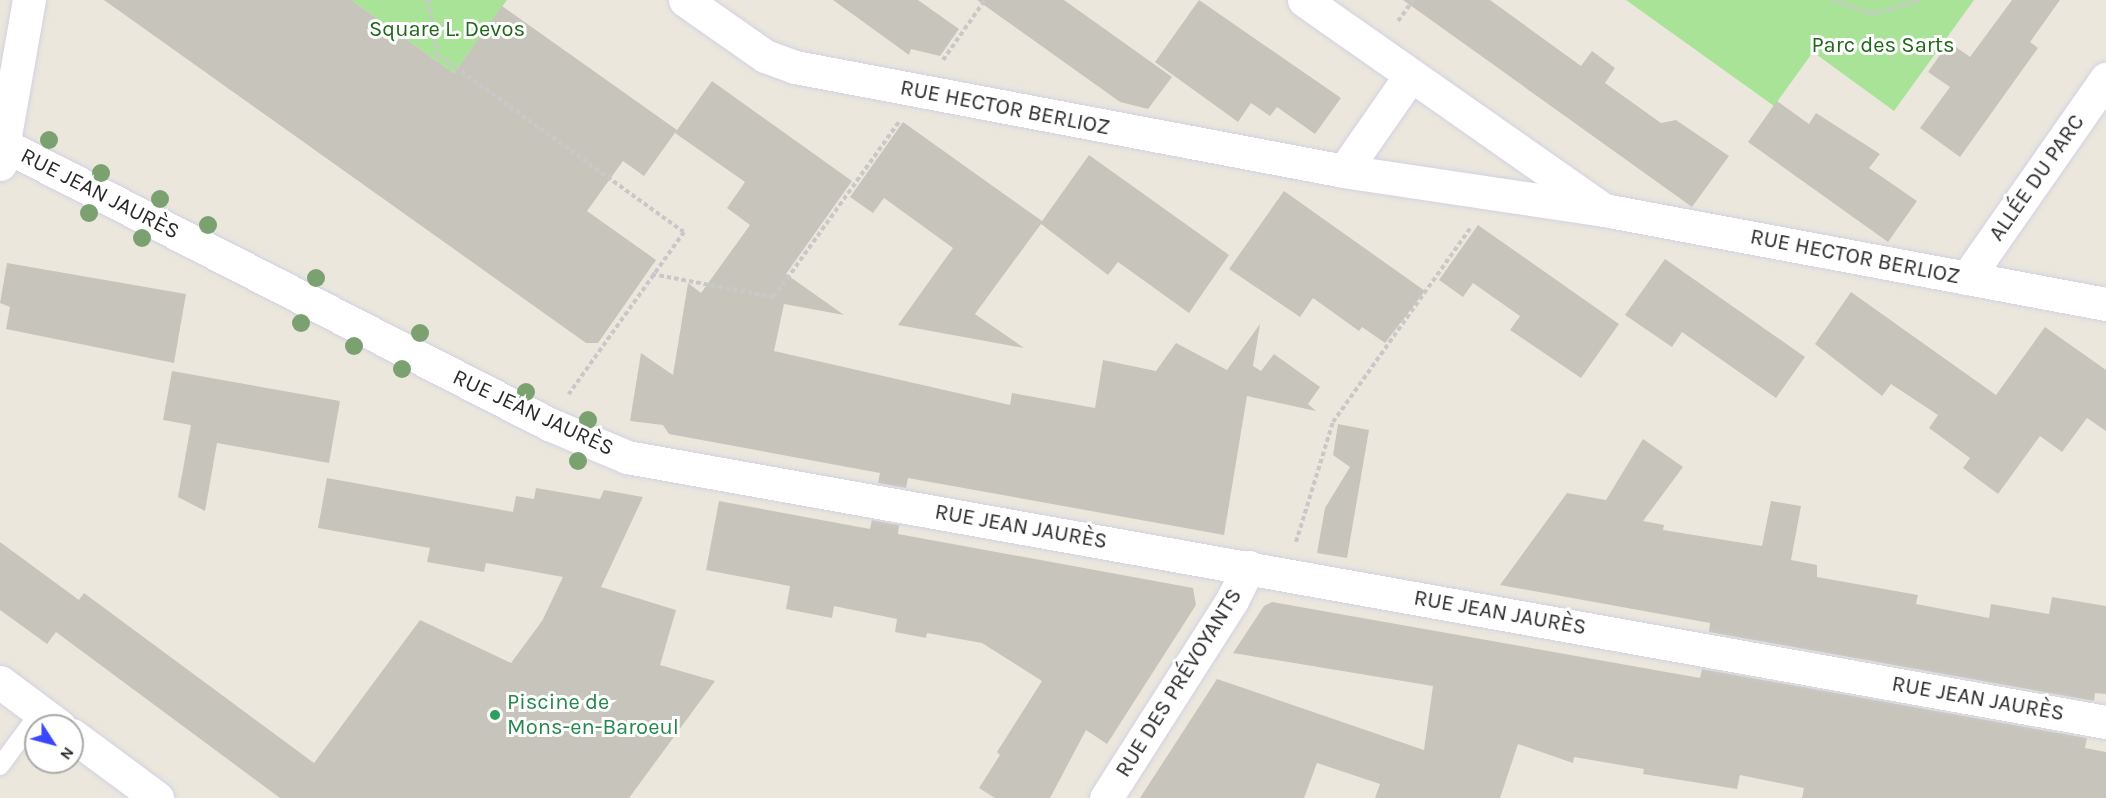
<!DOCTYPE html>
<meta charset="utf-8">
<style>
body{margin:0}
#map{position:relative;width:2106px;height:798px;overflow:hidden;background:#ece7dc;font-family:Karla,sans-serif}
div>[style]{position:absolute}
.green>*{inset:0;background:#a8e398}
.building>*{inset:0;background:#c7c5bb}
.path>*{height:4px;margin-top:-2px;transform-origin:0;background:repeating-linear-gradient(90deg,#c8c8c8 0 4.5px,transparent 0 7.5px)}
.roads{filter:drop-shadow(0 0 2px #d1d2e3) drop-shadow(0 0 2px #d1d2e3)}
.service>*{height:18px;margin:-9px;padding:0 9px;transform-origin:9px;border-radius:9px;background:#fff}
.minor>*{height:33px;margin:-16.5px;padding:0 16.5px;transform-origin:16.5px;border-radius:16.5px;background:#fff}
.trees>*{width:18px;height:18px;margin:-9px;border-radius:50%;background:#7ca171}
.dots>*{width:16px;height:16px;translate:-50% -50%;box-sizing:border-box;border:3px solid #fff;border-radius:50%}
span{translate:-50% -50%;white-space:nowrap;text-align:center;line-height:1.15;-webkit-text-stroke:6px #fff;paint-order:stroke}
.park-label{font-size:22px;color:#206819}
.street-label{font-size:22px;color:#2a2a2a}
.leisure-label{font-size:22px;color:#27864d}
.left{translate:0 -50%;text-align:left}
.north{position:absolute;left:24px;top:714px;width:60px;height:60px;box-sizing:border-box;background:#fff;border:2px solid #aaa;border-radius:50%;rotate:126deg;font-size:16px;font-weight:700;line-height:24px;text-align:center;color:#2a2a2a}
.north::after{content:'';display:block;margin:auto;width:21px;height:27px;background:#3a47fb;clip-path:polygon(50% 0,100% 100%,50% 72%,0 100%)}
</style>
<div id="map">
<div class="green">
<div style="clip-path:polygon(351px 0,507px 0,454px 73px)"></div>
<div style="clip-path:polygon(1626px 0,1974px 0,1894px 111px,1813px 52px,1774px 106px)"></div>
</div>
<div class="building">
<div style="clip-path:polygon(104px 0,351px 0,454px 73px,502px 6px,677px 130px,644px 176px,623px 161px,587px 211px,656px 260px,598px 343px,586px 343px)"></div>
<div style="clip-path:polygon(833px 0,918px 0,959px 29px,940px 56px,911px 49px,909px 55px)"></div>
<div style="clip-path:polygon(977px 0,1064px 0,1172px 77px,1148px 109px,1120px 102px)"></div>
<div style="clip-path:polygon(1199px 0,1341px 98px,1315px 134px,1277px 107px,1270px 116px,1251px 103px,1238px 122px,1155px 62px)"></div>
<div style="clip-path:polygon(1403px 0,1490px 0,1581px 66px,1592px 51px,1615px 68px,1605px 83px,1661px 123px,1676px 120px,1729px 156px,1692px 207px)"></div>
<div style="clip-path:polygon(2012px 0,2060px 0,2030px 42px,2038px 48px,1960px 157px,1920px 128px,1950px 87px,1928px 72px,1949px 42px,1970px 57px)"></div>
<div style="clip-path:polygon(712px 81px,852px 181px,786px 274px,844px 315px,784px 304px,774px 351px,1010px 405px,1012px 393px,1095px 408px,1103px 360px,1156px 371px,1176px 343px,1227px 370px,1260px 324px,1253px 366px,1261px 371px,1274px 354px,1320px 387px,1308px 404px,1316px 411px,1247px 396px,1224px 535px,908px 478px,906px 488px,878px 483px,880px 473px,669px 434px,663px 425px,630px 421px,641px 353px,673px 375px,688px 283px,701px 293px,750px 225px,727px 208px,745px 182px,675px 133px)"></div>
<div style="clip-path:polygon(1777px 101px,1809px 124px,1816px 113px,1880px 154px,1869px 168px,1917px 201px,1888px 242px,1748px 142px)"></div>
<div style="clip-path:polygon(903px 122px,1042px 221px,1089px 155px,1229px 255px,1189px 313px,1118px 262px,1108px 275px,1041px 224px,975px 314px,1024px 348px,898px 325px,953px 248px,884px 198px,873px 213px,850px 197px)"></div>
<div style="clip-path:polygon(1284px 191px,1425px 291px,1385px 343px,1362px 327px,1359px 331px,1313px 298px,1300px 317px,1229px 269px)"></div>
<div style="clip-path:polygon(1478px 225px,1619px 324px,1581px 378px,1510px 330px,1520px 316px,1473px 283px,1463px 297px,1439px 280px)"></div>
<div style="clip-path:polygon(1665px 259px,1805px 357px,1776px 398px,1682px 332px,1672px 347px,1625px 315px)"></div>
<div style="clip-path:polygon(7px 263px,186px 294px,174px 363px,6px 329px,10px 307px,0 303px)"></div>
<div style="clip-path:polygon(1851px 292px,1996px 395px,2045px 327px,2106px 370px,2106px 431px,2087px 418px,2062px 452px,2040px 436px,1998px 494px,1963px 468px,1970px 458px,1929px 428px,1938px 415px,1891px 384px,1882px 396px,1815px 344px)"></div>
<div style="clip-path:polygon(172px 371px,340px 401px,329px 463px,217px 443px,205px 511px,178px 497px,191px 425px,163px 420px)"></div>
<div style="clip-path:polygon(1338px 424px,1369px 430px,1347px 558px,1317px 553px,1325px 508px,1350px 467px,1333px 455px)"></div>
<div style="clip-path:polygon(1643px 439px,1683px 467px,1643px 521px,1664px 525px,1663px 530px,1762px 546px,1771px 501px,1801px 506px,1791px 560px,1817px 565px,1817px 577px,1918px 595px,1916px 604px,1989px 618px,1991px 604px,2049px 614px,2052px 597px,2106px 606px,2106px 694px,2095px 693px,2094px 701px,1709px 632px,1710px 623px,1500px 585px,1567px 493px,1606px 500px)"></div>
<div style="clip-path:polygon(327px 478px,513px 512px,516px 496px,534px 499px,536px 488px,600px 499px,604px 490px,643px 497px,601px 587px,676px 610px,660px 665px,715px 681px,629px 798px,280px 798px,56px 632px,47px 644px,0 610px,0 542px,79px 600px,84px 593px,314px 763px,420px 620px,511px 663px,542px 621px,563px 577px,486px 563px,484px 572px,427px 562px,430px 548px,318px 528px)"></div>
<div style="clip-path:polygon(719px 501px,870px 529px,872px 520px,899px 525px,898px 534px,1193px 588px,1196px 605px,1107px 744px,1086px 730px,1050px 798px,995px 798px,979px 788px,1000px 755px,997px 752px,1042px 681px,982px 643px,927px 633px,926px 638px,895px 632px,897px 619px,834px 606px,832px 618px,786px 609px,790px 586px,706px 570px)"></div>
<div style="clip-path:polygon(1272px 602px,1700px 678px,1702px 669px,2087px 738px,2085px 748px,2106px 752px,2106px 798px,1802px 798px,1804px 788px,1774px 782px,1740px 775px,1737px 789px,1643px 774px,1644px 769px,1574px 757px,1573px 763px,1518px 744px,1500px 798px,1375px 798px,1380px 784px,1317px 763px,1304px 798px,1140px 798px,1217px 679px,1424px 750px,1433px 686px,1233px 653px,1264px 606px)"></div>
</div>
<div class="path">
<div style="left:428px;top:0;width:55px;rotate:80.5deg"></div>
<div style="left:437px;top:54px;width:304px;rotate:35.8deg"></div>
<div style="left:684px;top:232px;width:199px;rotate:125.4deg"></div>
<div style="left:1832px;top:0;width:43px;rotate:18.9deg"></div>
<div style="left:1873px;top:14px;width:50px;rotate:-16.3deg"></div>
<div style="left:1398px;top:21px;width:26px;rotate:-54deg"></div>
<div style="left:943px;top:60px;width:73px;rotate:-55deg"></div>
<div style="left:652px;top:274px;width:124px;rotate:10.7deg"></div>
<div style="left:774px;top:297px;width:215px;rotate:-54.5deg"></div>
<div style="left:1296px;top:542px;width:126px;rotate:-72.9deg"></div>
<div style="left:1333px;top:422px;width:239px;rotate:-54.7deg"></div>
</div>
<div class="roads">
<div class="service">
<div style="left:0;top:766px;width:67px;rotate:-53.5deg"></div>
</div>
<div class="minor">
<div style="left:685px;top:0;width:98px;rotate:35deg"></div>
<div style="left:765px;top:56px;width:32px;rotate:20deg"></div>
<div style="left:795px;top:67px;width:559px;rotate:10.73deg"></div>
<div style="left:1344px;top:171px;width:263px;rotate:8.5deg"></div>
<div style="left:1604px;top:210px;width:511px;rotate:10.61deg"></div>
<div style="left:1304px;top:0;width:359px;rotate:35deg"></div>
<div style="left:0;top:143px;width:617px;rotate:27.11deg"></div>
<div style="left:549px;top:424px;width:85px;rotate:22.9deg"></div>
<div style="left:627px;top:457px;width:1503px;rotate:10.16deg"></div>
<div style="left:0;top:164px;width:167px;rotate:-80deg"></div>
<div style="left:1344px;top:171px;width:116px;rotate:-55.2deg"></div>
<div style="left:1967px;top:278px;width:243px;rotate:-55.1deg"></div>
<div style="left:0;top:682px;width:74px;rotate:36.7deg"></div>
<div style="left:72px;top:735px;width:106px;rotate:36.5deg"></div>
<div style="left:1106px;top:798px;width:235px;rotate:-57.5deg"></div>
<div style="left:1232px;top:600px;width:37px;rotate:-63deg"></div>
</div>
</div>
<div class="trees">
<div style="left:49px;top:140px"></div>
<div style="left:101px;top:173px"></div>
<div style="left:160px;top:199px"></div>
<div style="left:89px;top:213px"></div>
<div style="left:208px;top:225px"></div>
<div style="left:142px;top:238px"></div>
<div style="left:316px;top:278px"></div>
<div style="left:301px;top:323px"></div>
<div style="left:420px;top:333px"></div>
<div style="left:354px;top:346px"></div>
<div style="left:402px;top:369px"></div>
<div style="left:526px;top:392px"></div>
<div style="left:588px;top:420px"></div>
<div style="left:578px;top:461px"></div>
</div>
<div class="dots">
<div style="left:495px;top:715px;background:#2e9e5b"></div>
</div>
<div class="park-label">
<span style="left:447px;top:30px">Square L. Devos</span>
<span style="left:1883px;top:46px">Parc des Sarts</span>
</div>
<div class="street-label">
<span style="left:1005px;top:108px;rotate:11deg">RUE HECTOR BERLIOZ</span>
<span style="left:2037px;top:178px;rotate:-55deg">ALLÉE DU PARC</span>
<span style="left:100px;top:194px;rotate:27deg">RUE JEAN JAURÈS</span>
<span style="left:1855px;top:257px;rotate:11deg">RUE HECTOR BERLIOZ</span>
<span style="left:533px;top:413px;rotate:25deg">RUE JEAN JAURÈS</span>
<span style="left:1021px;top:527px;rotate:10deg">RUE JEAN JAURÈS</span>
<span style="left:1500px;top:613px;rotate:10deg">RUE JEAN JAURÈS</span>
<span style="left:1179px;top:683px;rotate:-58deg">RUE DES PRÉVOYANTS</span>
<span style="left:1978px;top:699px;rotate:10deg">RUE JEAN JAURÈS</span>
</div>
<div class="leisure-label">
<span class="left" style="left:507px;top:715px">Piscine de<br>Mons-en-Baroeul</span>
</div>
<div class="north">N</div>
</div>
